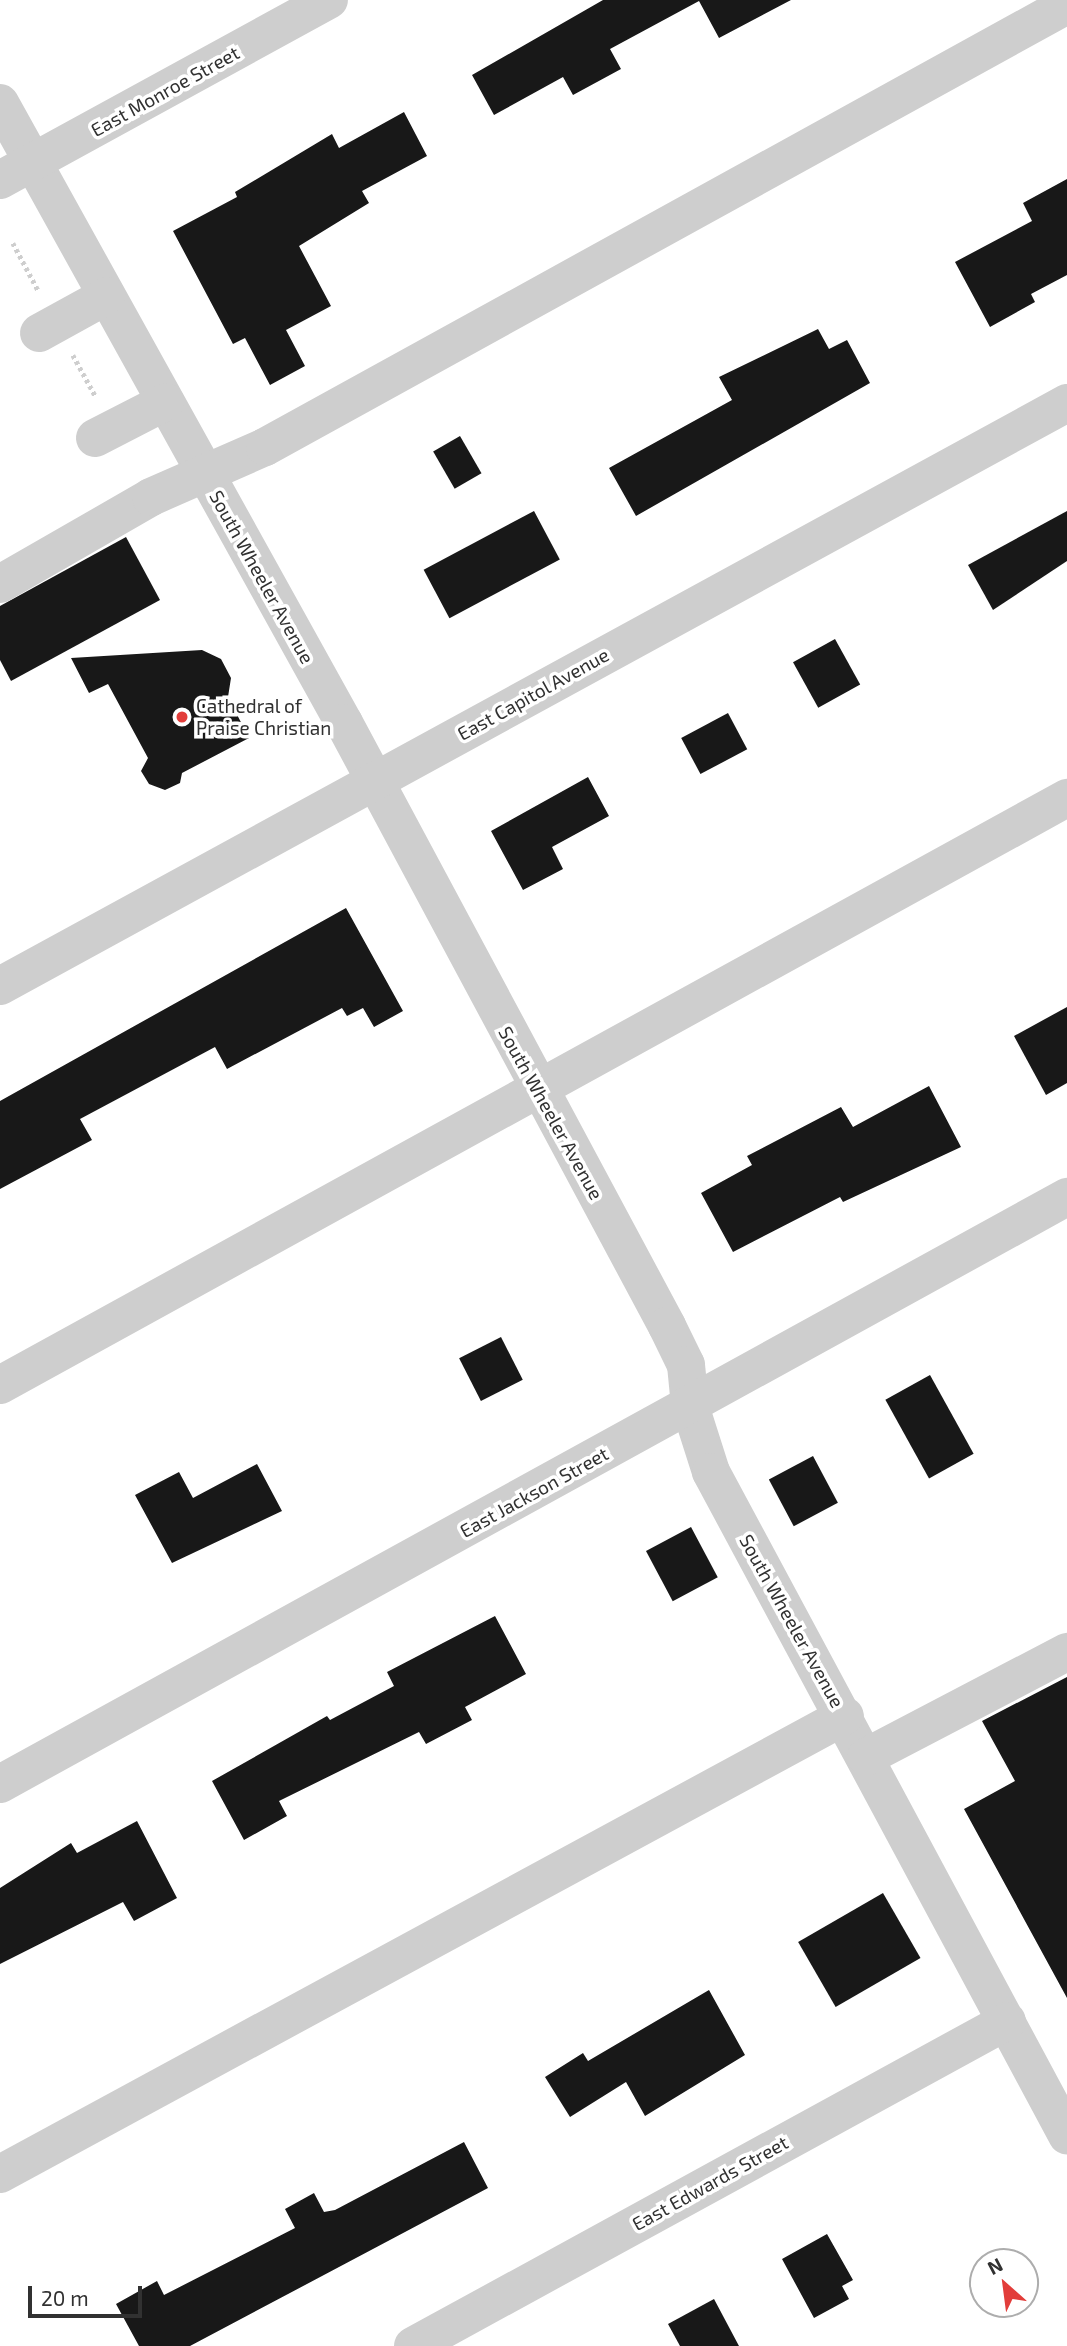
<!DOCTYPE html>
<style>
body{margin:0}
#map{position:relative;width:1067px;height:2346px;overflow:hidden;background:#fff;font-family:"Exo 2",sans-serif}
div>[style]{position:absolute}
.building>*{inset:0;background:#181818;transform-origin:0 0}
.path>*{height:4.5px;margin-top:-2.25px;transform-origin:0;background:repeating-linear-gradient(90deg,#cecece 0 3.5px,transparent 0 7px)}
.minor>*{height:38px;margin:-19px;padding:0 19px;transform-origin:19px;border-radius:19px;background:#cecece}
.dots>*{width:19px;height:19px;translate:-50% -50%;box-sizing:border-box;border:4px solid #fff;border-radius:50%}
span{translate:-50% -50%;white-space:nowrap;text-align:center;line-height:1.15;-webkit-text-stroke:7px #fff;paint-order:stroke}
.street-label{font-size:19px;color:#313131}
.poi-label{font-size:19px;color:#313131}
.left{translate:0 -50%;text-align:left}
.north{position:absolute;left:969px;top:2248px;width:70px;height:70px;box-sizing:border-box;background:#fff;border:2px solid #adadad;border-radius:50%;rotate:332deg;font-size:19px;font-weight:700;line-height:28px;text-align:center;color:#313131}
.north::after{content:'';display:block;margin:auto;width:24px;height:32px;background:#e23d3a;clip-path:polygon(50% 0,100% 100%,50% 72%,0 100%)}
.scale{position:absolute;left:28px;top:2286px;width:114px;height:32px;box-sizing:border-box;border:4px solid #313131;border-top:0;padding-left:9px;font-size:21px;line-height:24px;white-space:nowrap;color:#313131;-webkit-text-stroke:5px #fff;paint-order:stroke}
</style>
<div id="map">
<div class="building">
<div style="clip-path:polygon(603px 0,791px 0,719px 38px,699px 1px,610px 49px,621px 69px,573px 95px,563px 77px,494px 115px,472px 75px)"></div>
<div style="clip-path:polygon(404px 112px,427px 156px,362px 191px,369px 203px,299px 246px,331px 306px,286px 330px,305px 366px,270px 385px,245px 338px,233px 344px,173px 231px,237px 197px,235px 192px,332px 134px,339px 148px)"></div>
<div style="clip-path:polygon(1067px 179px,1067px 275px,1031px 294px,1035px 302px,990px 327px,955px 262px,1032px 221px,1023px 203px)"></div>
<div style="clip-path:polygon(818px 329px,829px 349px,847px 340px,870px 383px,636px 516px,609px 468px,732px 400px,719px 377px)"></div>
<div style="left:460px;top:436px;width:43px;height:31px;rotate:60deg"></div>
<div style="left:534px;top:511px;width:55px;height:125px;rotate:62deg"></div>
<div style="clip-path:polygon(1067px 511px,1067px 561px,993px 610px,968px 565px)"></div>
<div style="clip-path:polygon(126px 537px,160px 600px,11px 681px,0 660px,0 606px)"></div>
<div style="left:835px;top:639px;width:52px;height:48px;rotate:61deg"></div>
<div style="clip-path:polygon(202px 650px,221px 659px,231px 678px,228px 697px,249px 738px,182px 773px,180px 783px,165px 790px,149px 784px,141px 771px,148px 758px,108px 684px,89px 693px,71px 658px)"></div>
<div style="left:728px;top:713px;width:41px;height:53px;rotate:62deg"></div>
<div style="clip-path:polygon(588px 777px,609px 816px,552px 847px,563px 869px,523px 890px,491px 831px)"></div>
<div style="clip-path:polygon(346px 908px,403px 1011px,374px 1027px,363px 1008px,347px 1016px,342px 1008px,227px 1069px,215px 1047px,80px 1119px,92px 1140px,0 1189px,0 1101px)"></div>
<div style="clip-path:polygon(1067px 1007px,1067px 1083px,1046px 1095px,1014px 1036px)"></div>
<div style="clip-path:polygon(929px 1086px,961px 1147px,843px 1202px,840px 1197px,733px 1252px,701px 1193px,752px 1165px,747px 1156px,841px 1107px,853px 1127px)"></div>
<div style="left:501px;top:1337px;width:48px;height:47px;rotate:63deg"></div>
<div style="left:930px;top:1375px;width:90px;height:51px;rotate:61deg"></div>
<div style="left:813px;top:1456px;width:53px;height:50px;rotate:62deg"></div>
<div style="clip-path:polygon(257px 1464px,282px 1511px,172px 1563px,135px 1495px,179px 1472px,193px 1498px)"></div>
<div style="left:691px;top:1527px;width:57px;height:51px;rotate:62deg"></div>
<div style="clip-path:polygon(495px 1616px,526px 1674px,465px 1707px,472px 1720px,426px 1744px,419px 1732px,279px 1801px,287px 1816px,244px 1840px,212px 1781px,327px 1716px,330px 1720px,394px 1686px,387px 1672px)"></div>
<div style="clip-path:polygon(1067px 1677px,1067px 1998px,964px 1809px,1015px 1781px,982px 1721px)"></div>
<div style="clip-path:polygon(137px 1821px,177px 1898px,134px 1921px,123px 1902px,0 1964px,0 1888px,71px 1843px,77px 1853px)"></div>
<div style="left:883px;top:1893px;width:75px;height:98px;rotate:60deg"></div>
<div style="clip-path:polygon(709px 1990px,745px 2055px,645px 2116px,626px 2082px,570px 2117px,545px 2077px,583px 2053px,588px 2061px)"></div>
<div style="clip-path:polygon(464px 2142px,488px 2188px,190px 2346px,139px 2346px,116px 2304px,157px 2281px,164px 2295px,295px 2228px,285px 2209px,314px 2193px,324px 2212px,335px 2210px)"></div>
<div style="clip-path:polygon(827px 2234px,853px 2280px,842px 2286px,849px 2299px,814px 2318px,782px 2259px)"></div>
<div style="clip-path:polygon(714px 2299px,739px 2346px,680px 2346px,668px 2324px)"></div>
</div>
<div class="path">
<div style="left:13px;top:243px;width:55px;rotate:62deg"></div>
<div style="left:73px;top:355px;width:48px;rotate:61.3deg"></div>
</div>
<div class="minor">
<div style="left:0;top:103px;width:709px;rotate:60.98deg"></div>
<div style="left:344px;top:723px;width:684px;rotate:61.82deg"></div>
<div style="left:667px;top:1326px;width:43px;rotate:64deg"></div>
<div style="left:686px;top:1365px;width:41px;rotate:84.4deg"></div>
<div style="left:690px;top:1406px;width:69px;rotate:72.3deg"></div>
<div style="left:711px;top:1472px;width:753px;rotate:61.77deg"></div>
<div style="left:0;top:180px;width:375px;rotate:-28.7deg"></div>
<div style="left:39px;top:333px;width:77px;rotate:-28.9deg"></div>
<div style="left:95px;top:438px;width:79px;rotate:-27.2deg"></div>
<div style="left:0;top:584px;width:174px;rotate:-29.9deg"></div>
<div style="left:151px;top:497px;width:124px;rotate:-23.7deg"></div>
<div style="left:265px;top:447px;width:916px;rotate:-28.86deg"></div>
<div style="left:0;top:986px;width:1216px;rotate:-28.65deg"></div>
<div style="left:0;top:1385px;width:1218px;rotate:-28.82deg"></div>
<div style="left:866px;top:1757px;width:227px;rotate:-27.6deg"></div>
<div style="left:0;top:1784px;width:1218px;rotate:-28.82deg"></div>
<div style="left:0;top:2174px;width:961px;rotate:-28.46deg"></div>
<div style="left:413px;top:2346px;width:677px;rotate:-28.68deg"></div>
</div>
<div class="dots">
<div style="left:182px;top:717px;background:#e23d3a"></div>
</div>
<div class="street-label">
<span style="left:165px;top:91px;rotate:-29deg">East Monroe Street</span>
<span style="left:262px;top:577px;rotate:61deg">South Wheeler Avenue</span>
<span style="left:533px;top:694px;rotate:-29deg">East Capitol Avenue</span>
<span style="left:551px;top:1113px;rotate:61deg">South Wheeler Avenue</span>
<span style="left:534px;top:1492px;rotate:-29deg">East Jackson Street</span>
<span style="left:792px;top:1621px;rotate:61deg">South Wheeler Avenue</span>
<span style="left:710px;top:2183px;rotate:-29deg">East Edwards Street</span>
</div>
<div class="poi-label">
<span class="left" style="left:196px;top:717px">Cathedral of<br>Praise Christian</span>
</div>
<div class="north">N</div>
<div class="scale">20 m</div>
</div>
